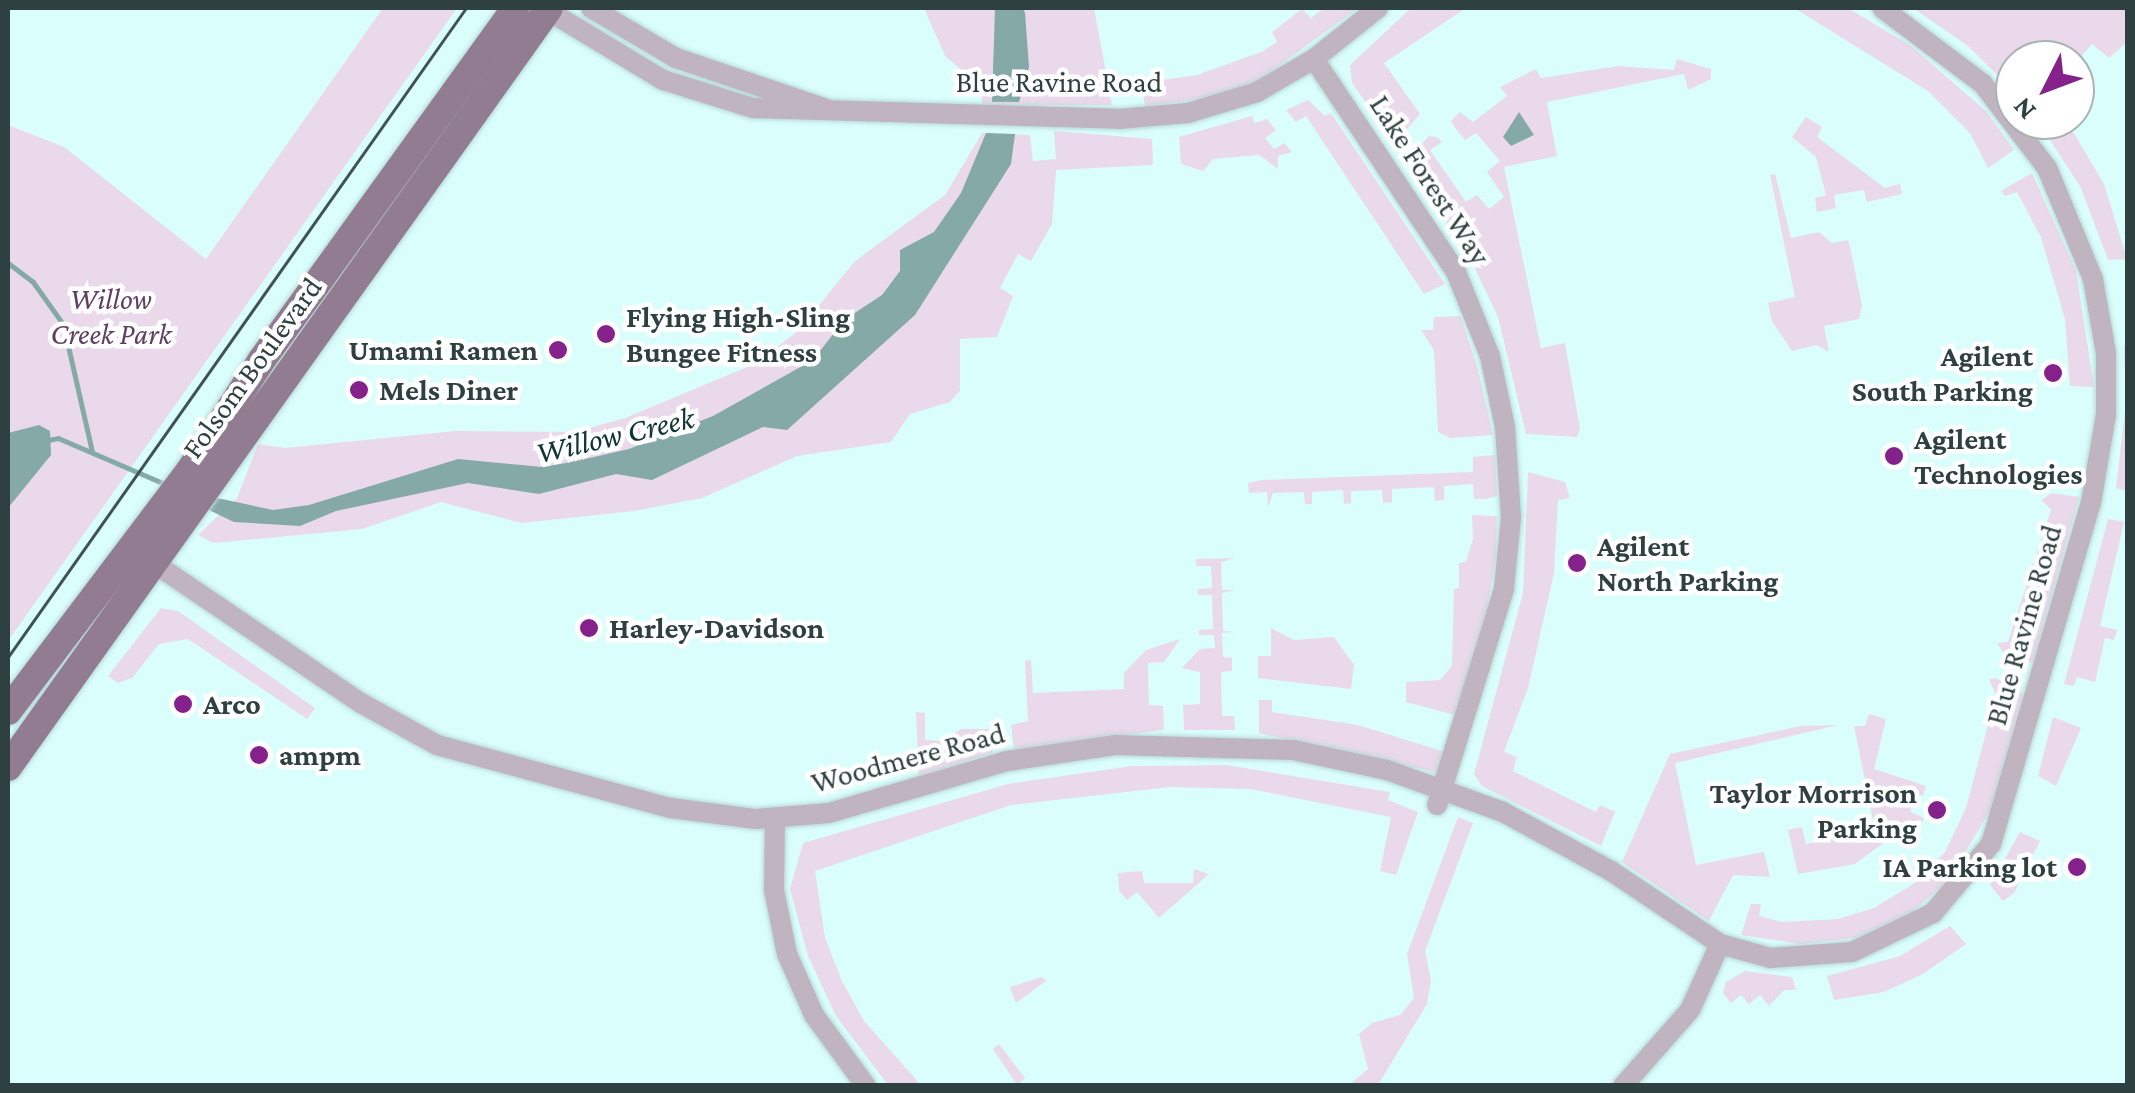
<!DOCTYPE html>
<style>
body{margin:0}
#map{position:relative;width:2135px;height:1093px;overflow:hidden;background:#dafefc;font-family:"Crimson Pro",serif}
div>[style]{position:absolute}
.green>*{inset:0;background:#ead9ea}
.water>*{inset:0;background:#84a9a7}
.stream>*{height:5px;margin:-2.5px;padding:0 2.5px;transform-origin:2.5px;border-radius:2.5px;background:#84a9a7}
.roads{filter:drop-shadow(0 0 2px #b8d8d6) drop-shadow(0 0 2px #b8d8d6)}
.minor>*{height:20px;margin:-10px;padding:0 10px;transform-origin:10px;border-radius:10px;background:#bfb4bf}
.major>*{height:28px;margin:-14px;padding:0 14px;transform-origin:14px;border-radius:14px;background:#917c91}
.tram>*{height:2.5px;margin:-1.25px;padding:0 1.25px;transform-origin:1.25px;border-radius:1.25px;background:#3f5352}
.dots>*{width:28px;height:28px;translate:-50% -50%;box-sizing:border-box;border:5px solid #fff;border-radius:50%}
span{translate:-50% -50%;white-space:nowrap;text-align:center;line-height:1.15;-webkit-text-stroke:9px #fff;paint-order:stroke}
.street-label{font-size:30px;color:#2e403f}
.park-label{font-size:30px;color:#5f3e60;font-style:italic}
.poi-label{font-size:30px;color:#2e403f;font-weight:700}
.left{translate:0 -50%;text-align:left}
.right{translate:-100% -50%;text-align:right}
.water-label{font-size:32px;color:#0f3534;font-style:italic}
.frame{position:absolute;inset:0;border:10px solid #2e403f;pointer-events:none}
.north{position:absolute;left:1995px;top:40px;width:100px;height:100px;box-sizing:border-box;background:#fff;border:2px solid #abb3b2;border-radius:50%;rotate:228deg;font-size:28px;font-weight:700;line-height:40px;text-align:center;color:#2e403f}
.north::after{content:'';display:block;margin:auto;width:35px;height:45px;background:#84218a;clip-path:polygon(50% 0,100% 100%,50% 72%,0 100%)}
</style>
<div id="map">
<div class="green">
<div style="clip-path:polygon(383px 8px,457px 8px,8px 641px,8px 125px,64px 147px,206px 259px)"></div>
<div style="clip-path:polygon(924px 8px,1094px 8px,1112px 105px,982px 105px,981px 87px,945px 56px)"></div>
<div style="clip-path:polygon(1324px 8px,1358px 8px,1262px 78px,1210px 98px,1145px 106px,1141px 83px,1197px 75px,1261px 52px,1277px 42px,1272px 32px,1302px 9px,1311px 18px)"></div>
<div style="clip-path:polygon(1411px 8px,1466px 8px,1384px 63px,1420px 114px,1407px 129px,1388px 134px,1352px 83px,1350px 65px)"></div>
<div style="clip-path:polygon(1794px 8px,1848px 8px,1911px 46px,1986px 111px,2014px 150px,1988px 168px,1970px 133px,1928px 91px)"></div>
<div style="clip-path:polygon(1913px 8px,2127px 8px,2127px 42px,2109px 58px,2092px 44px,2075px 63px,2015px 60px,2014px 92px,1968px 46px)"></div>
<div style="clip-path:polygon(1677px 59px,1711px 69px,1711px 79px,1688px 90px,1684px 74px,1547px 102px,1557px 156px,1504px 167px,1541px 348px,1565px 343px,1580px 429px,1577px 437px,1526px 434px,1498px 317px,1470px 258px,1409px 164px,1412px 155px,1429px 136px,1437px 137px,1442px 142px,1430px 150px,1466px 202px,1477px 195px,1489px 209px,1504px 197px,1487px 172px,1500px 161px,1476px 133px,1465px 140px,1456px 129px,1451px 121px,1460px 112px,1473px 122px,1507px 96px,1500px 87px,1536px 69px,1541px 78px,1618px 66px,1674px 70px)"></div>
<div style="clip-path:polygon(1308px 100px,1325px 116px,1331px 113px,1445px 284px,1424px 294px,1306px 116px,1296px 122px,1286px 110px)"></div>
<div style="clip-path:polygon(1252px 116px,1255px 123px,1267px 119px,1276px 130px,1265px 138px,1274px 149px,1284px 143px,1292px 152px,1278px 156px,1278px 169px,1259px 155px,1213px 159px,1203px 171px,1181px 164px,1179px 137px)"></div>
<div style="clip-path:polygon(1806px 117px,1822px 127px,1817px 137px,1885px 188px,1900px 184px,1902px 194px,1867px 202px,1864px 190px,1834px 195px,1836px 208px,1817px 212px,1815px 198px,1826px 195px,1816px 157px,1792px 137px)"></div>
<div style="clip-path:polygon(2053px 120px,2066px 120px,2104px 184px,2127px 259px,2108px 260px,2081px 188px,2043px 129px)"></div>
<div style="clip-path:polygon(1054px 131px,1152px 139px,1153px 165px,1056px 170px,1052px 224px,1031px 261px,1018px 254px,1000px 288px,1013px 296px,997px 337px,960px 339px,960px 391px,950px 402px,910px 414px,891px 442px,797px 456px,702px 498px,634px 511px,521px 523px,441px 502px,362px 529px,213px 543px,198px 535px,237px 498px,258px 444px,285px 448px,456px 431px,575px 432px,625px 418px,757px 363px,799px 330px,855px 261px,945px 195px,982px 133px,1030px 135px,1033px 161px,1056px 159px)"></div>
<div style="clip-path:polygon(2032px 173px,2076px 271px,2094px 387px,2070px 386px,2065px 319px,2041px 237px,2017px 192px,2005px 196px,2001px 191px)"></div>
<div style="clip-path:polygon(1775px 174px,1791px 238px,1819px 232px,1832px 243px,1848px 240px,1850px 247px,1862px 305px,1859px 319px,1824px 326px,1829px 352px,1816px 345px,1792px 351px,1772px 321px,1768px 303px,1795px 297px,1770px 175px)"></div>
<div style="clip-path:polygon(1460px 316px,1476px 362px,1493px 435px,1450px 438px,1438px 432px,1434px 350px,1421px 330px,1433px 330px,1434px 317px)"></div>
<div style="clip-path:polygon(2124px 347px,2127px 347px,2127px 491px,2116px 488px,2126px 403px)"></div>
<div style="clip-path:polygon(1495px 455px,1497px 496px,1485px 499px,1474px 499px,1473px 484px,1444px 486px,1444px 500px,1435px 501px,1434px 487px,1392px 489px,1392px 502px,1383px 503px,1382px 490px,1351px 491px,1351px 503px,1344px 504px,1343px 490px,1312px 492px,1312px 504px,1305px 504px,1304px 492px,1273px 493px,1268px 507px,1267px 492px,1249px 493px,1248px 483px,1262px 480px,1473px 472px,1473px 457px)"></div>
<div style="clip-path:polygon(1528px 472px,1565px 482px,1570px 498px,1558px 500px,1554px 573px,1528px 688px,1504px 752px,1517px 757px,1513px 771px,1596px 812px,1600px 805px,1615px 812px,1601px 846px,1482px 786px,1474px 774px,1523px 593px)"></div>
<div style="clip-path:polygon(2051px 493px,2079px 497px,2033px 663px,2005px 656px,1997px 643px,2008px 642px,2051px 510px,2042px 500px)"></div>
<div style="clip-path:polygon(1472px 515px,1497px 516px,1496px 557px,1486px 615px,1455px 715px,1406px 702px,1406px 682px,1440px 680px,1452px 666px,1454px 589px,1459px 588px,1459px 563px,1466px 562px,1473px 538px)"></div>
<div style="clip-path:polygon(2108px 519px,2124px 522px,2100px 626px,2117px 630px,2114px 640px,2105px 638px,2095px 682px,2077px 677px,2074px 686px,2064px 684px)"></div>
<div style="clip-path:polygon(1235px 558px,1221px 562px,1222px 590px,1235px 590px,1222px 593px,1223px 631px,1235px 632px,1222px 633px,1223px 657px,1232px 658px,1232px 671px,1221px 672px,1222px 716px,1234px 716px,1235px 730px,1184px 730px,1183px 705px,1200px 704px,1200px 672px,1182px 668px,1200px 649px,1215px 648px,1214px 635px,1199px 635px,1199px 630px,1213px 629px,1212px 595px,1198px 595px,1198px 589px,1212px 588px,1211px 566px,1196px 566px,1196px 559px)"></div>
<div style="clip-path:polygon(161px 608px,178px 611px,315px 708px,307px 719px,188px 639px,159px 644px,132px 678px,118px 683px,108px 676px)"></div>
<div style="clip-path:polygon(1271px 628px,1294px 640px,1334px 637px,1354px 665px,1351px 689px,1258px 678px,1258px 656px,1271px 656px)"></div>
<div style="clip-path:polygon(1180px 639px,1164px 662px,1148px 663px,1149px 705px,1163px 706px,1164px 730px,1014px 749px,1011px 725px,1028px 721px,1025px 661px,1031px 660px,1033px 693px,1124px 689px,1124px 673px,1146px 650px)"></div>
<div style="clip-path:polygon(1996px 678px,2025px 695px,1990px 811px,1948px 881px,1913px 911px,1855px 938px,1801px 944px,1741px 935px,1751px 904px,1761px 904px,1759px 916px,1783px 922px,1838px 919px,1874px 908px,1915px 883px,1945px 852px,1966px 808px,1996px 695px,1989px 679px)"></div>
<div style="clip-path:polygon(1259px 700px,1272px 700px,1272px 712px,1358px 725px,1445px 752px,1438px 773px,1259px 733px)"></div>
<div style="clip-path:polygon(916px 712px,925px 713px,925px 740px,942px 741px,961px 729px,992px 729px,993px 753px,919px 776px)"></div>
<div style="clip-path:polygon(1869px 714px,1886px 719px,1874px 769px,1926px 786px,1923px 796px,1915px 794px,1910px 812px,1924px 818px,1914px 837px,1901px 830px,1855px 864px,1798px 874px,1788px 830px,1802px 827px,1806px 844px,1875px 830px,1854px 726px,1865px 726px)"></div>
<div style="clip-path:polygon(2053px 717px,2081px 728px,2056px 786px,2038px 776px)"></div>
<div style="clip-path:polygon(1838px 725px,1675px 763px,1696px 865px,1764px 852px,1770px 877px,1733px 875px,1709px 921px,1622px 862px,1670px 754px,1801px 726px)"></div>
<div style="clip-path:polygon(1226px 765px,1390px 792px,1388px 800px,1418px 812px,1396px 875px,1380px 871px,1391px 817px,1250px 789px,1170px 787px,1011px 805px,815px 871px,825px 938px,842px 981px,864px 1021px,921px 1085px,888px 1085px,836px 1016px,808px 956px,790px 889px,803px 843px,1008px 784px,1132px 766px)"></div>
<div style="clip-path:polygon(1458px 817px,1473px 823px,1425px 951px,1431px 980px,1427px 1004px,1378px 1085px,1349px 1085px,1368px 1069px,1359px 1034px,1372px 1023px,1400px 1015px,1414px 998px,1407px 954px)"></div>
<div style="clip-path:polygon(2020px 832px,2040px 841px,2014px 893px,2003px 901px,1990px 885px)"></div>
<div style="clip-path:polygon(1194px 869px,1209px 874px,1159px 918px,1137px 892px,1127px 900px,1119px 891px,1118px 873px,1142px 871px,1144px 883px,1193px 883px)"></div>
<div style="clip-path:polygon(1950px 926px,1966px 944px,1923px 974px,1884px 992px,1834px 1000px,1827px 976px,1900px 956px)"></div>
<div style="clip-path:polygon(1745px 971px,1792px 977px,1796px 990px,1784px 990px,1769px 1006px,1760px 995px,1749px 1004px,1741px 995px,1731px 1003px,1723px 993px,1726px 982px)"></div>
<div style="clip-path:polygon(1042px 977px,1046px 981px,1016px 1003px,1010px 987px)"></div>
<div style="clip-path:polygon(999px 1044px,1025px 1078px,1017px 1085px,993px 1049px)"></div>
</div>
<div class="water">
<div style="clip-path:polygon(995px 8px,1023px 8px,1025px 13px,1029px 67px,1019px 102px,992px 102px)"></div>
<div style="clip-path:polygon(1519px 112px,1534px 135px,1511px 146px,1503px 137px)"></div>
<div style="clip-path:polygon(986px 133px,1015px 134px,1011px 164px,915px 315px,787px 430px,763px 427px,652px 480px,616px 474px,539px 494px,468px 483px,336px 511px,300px 526px,234px 522px,209px 510px,217px 498px,273px 510px,309px 505px,458px 459px,542px 467px,572px 462px,629px 449px,713px 416px,813px 360px,844px 320px,882px 295px,900px 271px,900px 250px,934px 232px,961px 193px)"></div>
<div style="clip-path:polygon(39px 425px,50px 431px,51px 455px,8px 508px,8px 433px)"></div>
</div>
<div class="stream">
<div style="left:8px;top:263px;width:31px;rotate:37deg"></div>
<div style="left:33px;top:282px;width:52px;rotate:54.5deg"></div>
<div style="left:63px;top:324px;width:131px;rotate:77.2deg"></div>
<div style="left:48px;top:440px;width:10px;rotate:-11deg"></div>
<div style="left:58px;top:438px;width:119px;rotate:23.3deg"></div>
</div>
<div class="roads">
<div class="minor">
<div style="left:591px;top:8px;width:99px;rotate:30.5deg"></div>
<div style="left:676px;top:58px;width:159px;rotate:18.7deg"></div>
<div style="left:547px;top:10px;width:135px;rotate:31.1deg"></div>
<div style="left:663px;top:80px;width:94px;rotate:17.3deg"></div>
<div style="left:753px;top:108px;width:366px;rotate:1.7deg"></div>
<div style="left:1119px;top:119px;width:69px;rotate:-5deg"></div>
<div style="left:1188px;top:113px;width:72px;rotate:-16.9deg"></div>
<div style="left:1257px;top:92px;width:66px;rotate:-30.1deg"></div>
<div style="left:1314px;top:59px;width:82px;rotate:-38.6deg"></div>
<div style="left:1314px;top:59px;width:256px;rotate:56.3deg"></div>
<div style="left:1456px;top:272px;width:91px;rotate:68deg"></div>
<div style="left:1490px;top:356px;width:73px;rotate:78.1deg"></div>
<div style="left:1505px;top:427px;width:90px;rotate:86.2deg"></div>
<div style="left:1511px;top:517px;width:72px;rotate:95.6deg"></div>
<div style="left:1504px;top:589px;width:226px;rotate:107.2deg"></div>
<div style="left:145px;top:557px;width:261px;rotate:34.1deg"></div>
<div style="left:361px;top:703px;width:87px;rotate:28.9deg"></div>
<div style="left:437px;top:745px;width:242px;rotate:15.1deg"></div>
<div style="left:671px;top:808px;width:86px;rotate:7.4deg"></div>
<div style="left:756px;top:819px;width:73px;rotate:-4.7deg"></div>
<div style="left:829px;top:813px;width:185px;rotate:-16.3deg"></div>
<div style="left:1007px;top:761px;width:109px;rotate:-8.4deg"></div>
<div style="left:1115px;top:745px;width:178px;rotate:1.6deg"></div>
<div style="left:1293px;top:750px;width:96px;rotate:12deg"></div>
<div style="left:1387px;top:770px;width:123px;rotate:19.9deg"></div>
<div style="left:1503px;top:812px;width:123px;rotate:28.6deg"></div>
<div style="left:1611px;top:871px;width:131px;rotate:33.8deg"></div>
<div style="left:1720px;top:944px;width:52px;rotate:15.6deg"></div>
<div style="left:1770px;top:958px;width:82px;rotate:-4.2deg"></div>
<div style="left:1852px;top:952px;width:90px;rotate:-25.7deg"></div>
<div style="left:1933px;top:913px;width:90px;rotate:-50deg"></div>
<div style="left:1991px;top:844px;width:355px;rotate:-73.7deg"></div>
<div style="left:2091px;top:503px;width:90px;rotate:-80.4deg"></div>
<div style="left:2106px;top:414px;width:61px;rotate:-90deg"></div>
<div style="left:2106px;top:353px;width:75px;rotate:-100deg"></div>
<div style="left:2093px;top:279px;width:120px;rotate:-112.5deg"></div>
<div style="left:2047px;top:168px;width:106px;rotate:-127.3deg"></div>
<div style="left:1983px;top:84px;width:126px;rotate:-143deg"></div>
<div style="left:775px;top:819px;width:71px;rotate:90.8deg"></div>
<div style="left:774px;top:890px;width:65px;rotate:78.5deg"></div>
<div style="left:787px;top:954px;width:67px;rotate:66.1deg"></div>
<div style="left:814px;top:1015px;width:88px;rotate:53.8deg"></div>
<div style="left:1623px;top:1086px;width:101px;rotate:-48.6deg"></div>
<div style="left:1690px;top:1010px;width:72px;rotate:-65.6deg"></div>
</div>
<div class="major">
<div style="left:8px;top:711px;width:300px;rotate:-52.9deg"></div>
<div style="left:189px;top:472px;width:132px;rotate:-57deg"></div>
<div style="left:261px;top:361px;width:435px;rotate:-54.2deg"></div>
<div style="left:8px;top:767px;width:932px;rotate:-54.52deg"></div>
</div>
</div>
<div class="tram">
<div style="left:8px;top:657px;width:794px;rotate:-54.79deg"></div>
</div>
<div class="dots">
<div style="left:606px;top:334px;background:#84218a"></div>
<div style="left:558px;top:350px;background:#84218a"></div>
<div style="left:2053px;top:373px;background:#84218a"></div>
<div style="left:359px;top:390px;background:#84218a"></div>
<div style="left:1894px;top:456px;background:#84218a"></div>
<div style="left:1577px;top:563px;background:#84218a"></div>
<div style="left:589px;top:628px;background:#84218a"></div>
<div style="left:183px;top:704px;background:#84218a"></div>
<div style="left:259px;top:755px;background:#84218a"></div>
<div style="left:1937px;top:810px;background:#84218a"></div>
<div style="left:2077px;top:867px;background:#84218a"></div>
</div>
<div class="street-label">
<span style="left:1059px;top:82px">Blue Ravine Road</span>
<span style="left:1430px;top:180px;rotate:57deg">Lake Forest Way</span>
<span style="left:252px;top:368px;rotate:-54deg">Folsom Boulevard</span>
<span style="left:2024px;top:625px;rotate:-74deg">Blue Ravine Road</span>
<span style="left:908px;top:758px;rotate:-15deg">Woodmere Road</span>
</div>
<div class="park-label">
<span style="left:111px;top:316px">Willow<br>Creek Park</span>
</div>
<div class="poi-label">
<span class="left" style="left:626px;top:334px">Flying High-Sling<br>Bungee Fitness</span>
<span class="right" style="left:538px;top:350px">Umami Ramen</span>
<span class="right" style="left:2033px;top:373px">Agilent<br>South Parking</span>
<span class="left" style="left:379px;top:390px">Mels Diner</span>
<span class="left" style="left:1914px;top:456px">Agilent<br>Technologies</span>
<span class="left" style="left:1597px;top:563px">Agilent<br>North Parking</span>
<span class="left" style="left:609px;top:628px">Harley-Davidson</span>
<span class="left" style="left:203px;top:704px">Arco</span>
<span class="left" style="left:279px;top:755px">ampm</span>
<span class="right" style="left:1917px;top:810px">Taylor Morrison<br>Parking</span>
<span class="right" style="left:2057px;top:867px">IA Parking lot</span>
</div>
<div class="water-label">
<span style="left:615px;top:435px;rotate:-13deg">Willow Creek</span>
</div>
<div class="frame"></div>
<div class="north">N</div>
</div>
